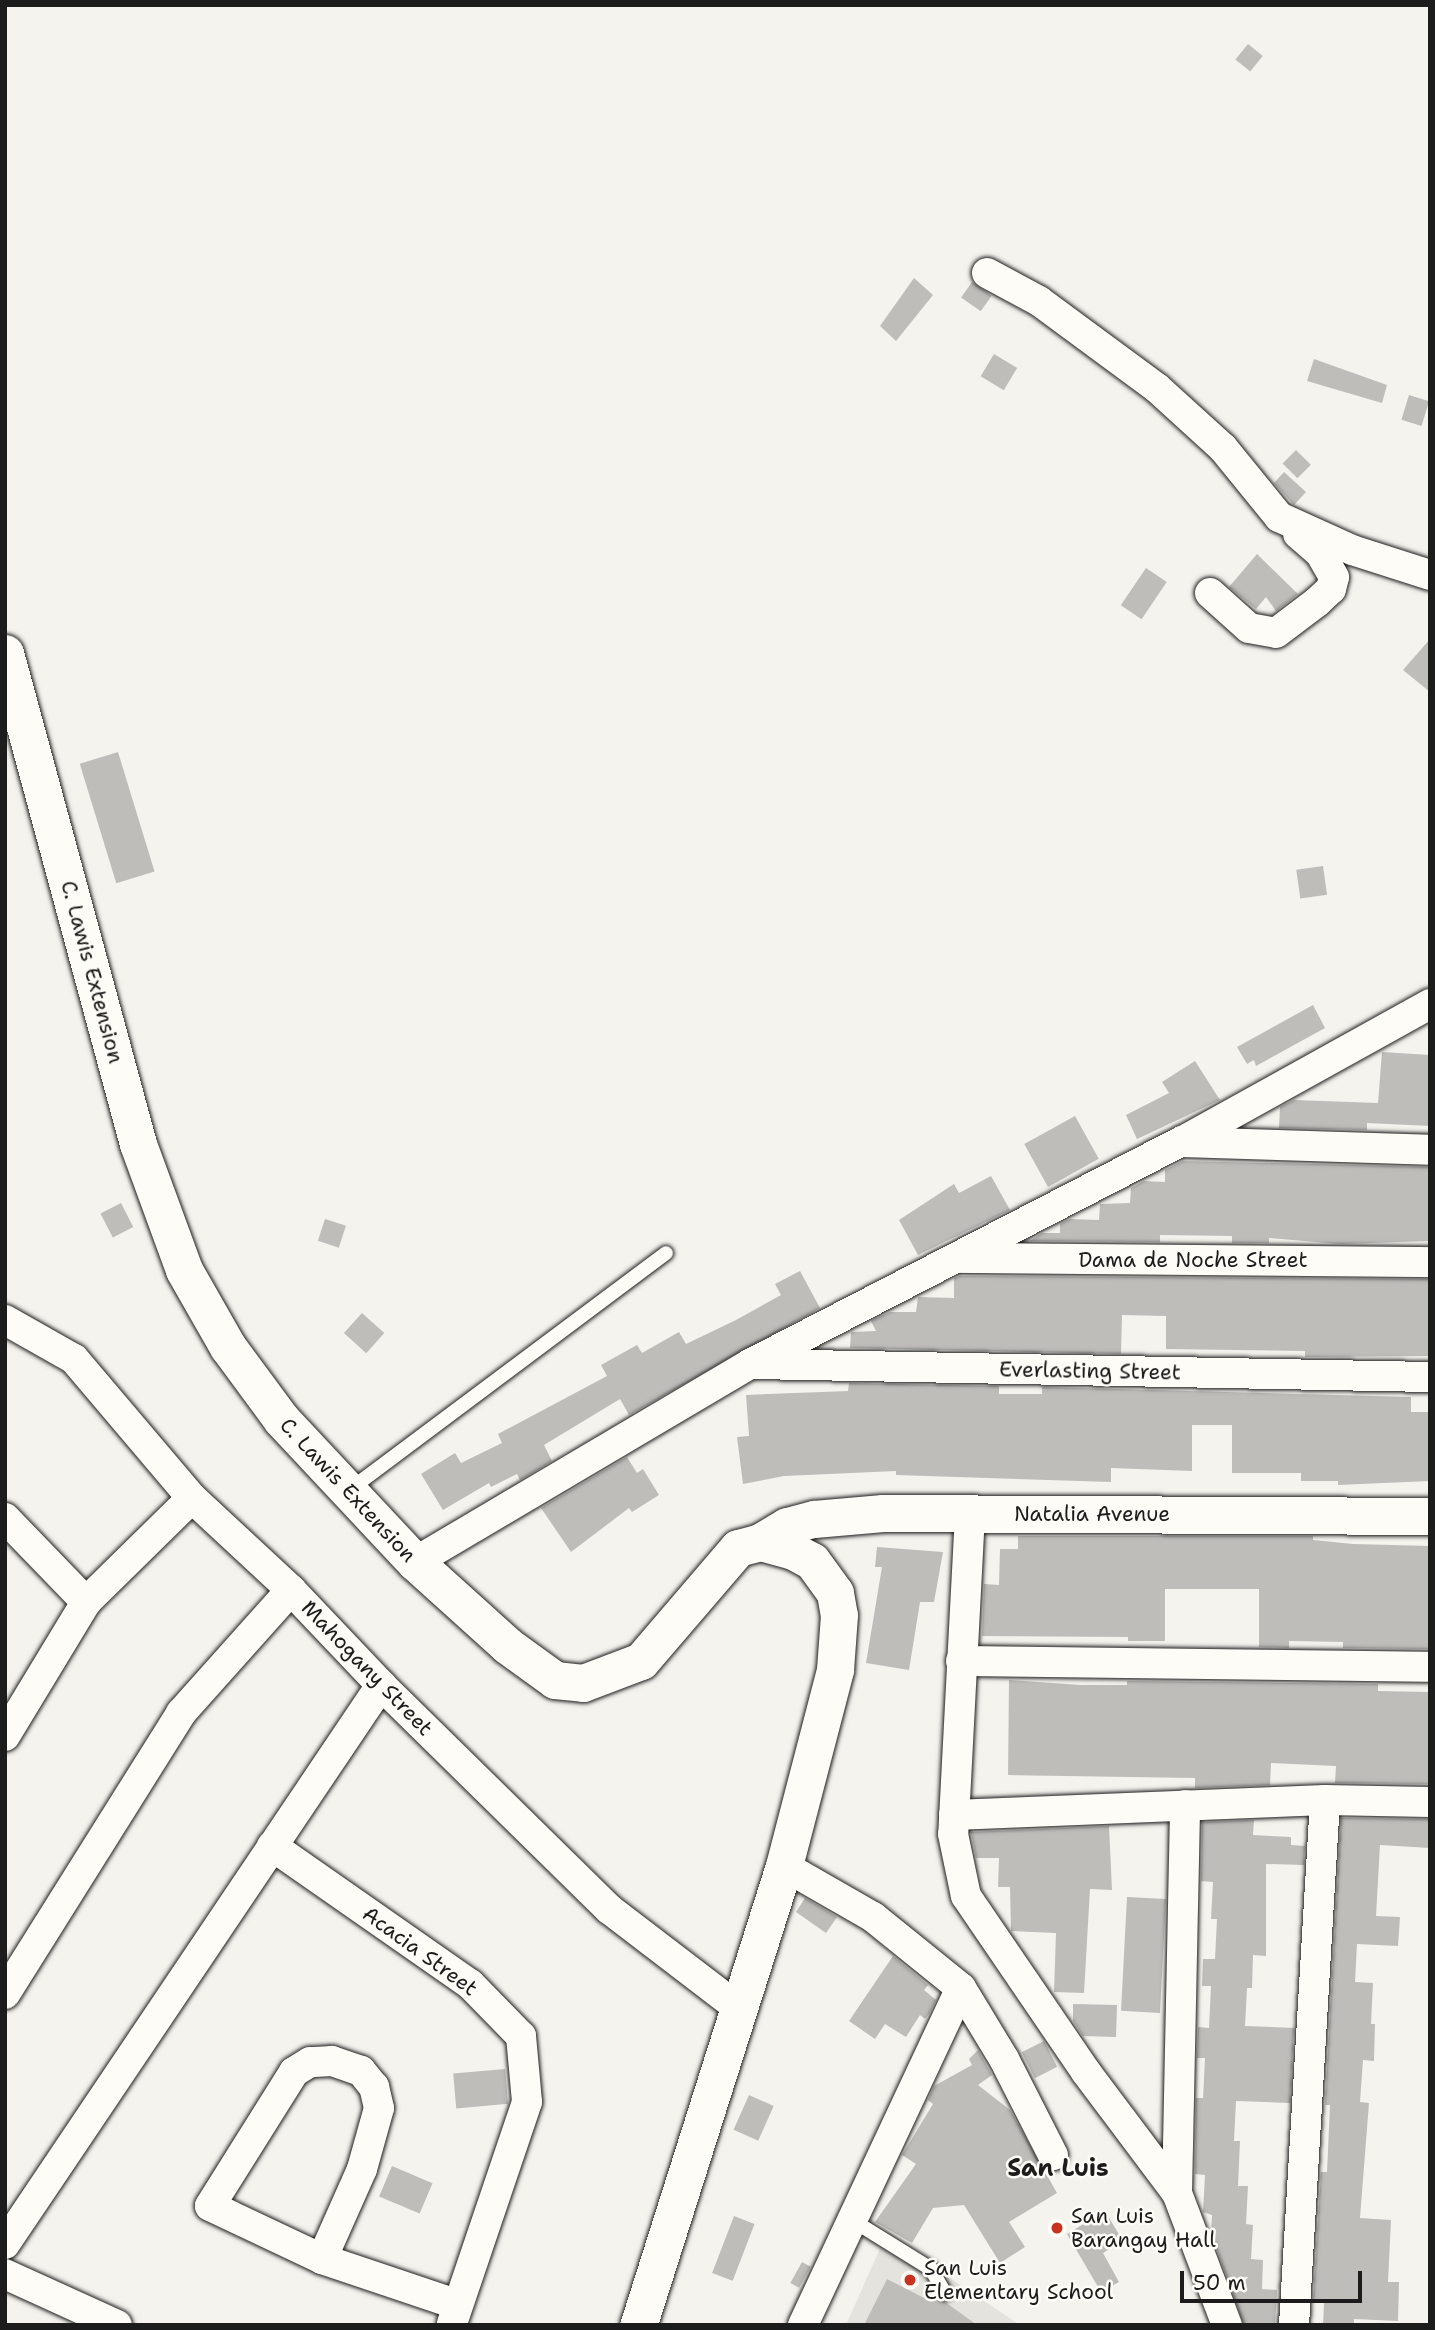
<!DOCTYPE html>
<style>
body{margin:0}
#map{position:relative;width:1435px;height:2330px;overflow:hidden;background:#f4f3ee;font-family:"Shantell Sans",sans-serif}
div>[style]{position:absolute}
.built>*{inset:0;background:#e4e3de}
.building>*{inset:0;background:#bebdba;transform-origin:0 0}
.roads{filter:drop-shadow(0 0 2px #1c1c1c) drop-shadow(0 0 2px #1c1c1c)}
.service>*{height:14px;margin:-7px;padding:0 7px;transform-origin:7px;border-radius:7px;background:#fdfcf7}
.minor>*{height:30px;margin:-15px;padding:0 15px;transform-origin:15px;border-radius:15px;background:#fdfcf7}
.tertiary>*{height:37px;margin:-18.5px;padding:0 18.5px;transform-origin:18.5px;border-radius:18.5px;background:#fdfcf7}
.dots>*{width:19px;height:19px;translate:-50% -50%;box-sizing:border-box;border:4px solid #fdfcf7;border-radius:50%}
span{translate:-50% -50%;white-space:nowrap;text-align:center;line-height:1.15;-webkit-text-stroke:5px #fdfcf7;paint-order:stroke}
.street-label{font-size:21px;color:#1c1c1c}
.poi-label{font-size:21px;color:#1c1c1c}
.left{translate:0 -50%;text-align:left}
.quarter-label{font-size:24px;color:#1c1c1c;font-weight:700}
.frame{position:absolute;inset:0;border:7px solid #1c1c1c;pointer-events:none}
.scale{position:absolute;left:1180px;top:2271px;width:182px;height:32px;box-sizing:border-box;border:4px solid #1c1c1c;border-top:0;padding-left:9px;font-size:21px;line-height:24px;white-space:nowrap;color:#1c1c1c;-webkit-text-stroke:5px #fdfcf7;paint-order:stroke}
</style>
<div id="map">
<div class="built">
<div style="clip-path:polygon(886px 2235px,1020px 2325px,846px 2325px)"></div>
</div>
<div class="building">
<div style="left:1248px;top:44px;width:19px;height:20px;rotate:39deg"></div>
<div style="clip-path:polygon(914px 278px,933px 295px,896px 341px,880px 326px)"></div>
<div style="left:972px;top:282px;width:24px;height:19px;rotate:35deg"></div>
<div style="left:994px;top:354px;width:27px;height:26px;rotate:31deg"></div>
<div style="clip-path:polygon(1314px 359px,1387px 385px,1382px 403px,1307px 381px)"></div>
<div style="left:1409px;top:395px;width:21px;height:26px;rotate:17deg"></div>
<div style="left:1296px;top:450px;width:21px;height:19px;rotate:45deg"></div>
<div style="clip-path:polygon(1284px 472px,1306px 492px,1294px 505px,1274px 483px)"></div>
<div style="clip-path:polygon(1257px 554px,1298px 594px,1276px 611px,1266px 597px,1256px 609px,1229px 587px)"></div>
<div style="left:1146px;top:568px;width:25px;height:45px;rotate:34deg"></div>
<div style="clip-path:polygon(1430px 639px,1430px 692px,1403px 670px)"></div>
<div style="left:118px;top:752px;width:125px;height:40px;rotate:73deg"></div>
<div style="left:1323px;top:866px;width:29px;height:27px;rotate:82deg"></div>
<div style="clip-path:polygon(1313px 1005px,1325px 1028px,1256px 1066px,1254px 1060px,1247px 1064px,1237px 1047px)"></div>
<div style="clip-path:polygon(1382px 1052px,1430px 1055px,1430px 1126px,1367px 1123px,1367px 1130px,1279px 1128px,1280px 1107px,1294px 1100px,1378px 1103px)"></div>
<div style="clip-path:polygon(1195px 1061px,1220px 1100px,1137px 1139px,1126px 1115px,1169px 1093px,1162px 1082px)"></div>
<div style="left:1075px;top:1116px;width:49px;height:58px;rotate:61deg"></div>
<div style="clip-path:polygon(1183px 1161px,1430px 1167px,1430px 1241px,1340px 1244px,1269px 1238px,1269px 1243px,1232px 1243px,1232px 1236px,1160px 1235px,1160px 1242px,1030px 1241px,1042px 1233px,1060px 1233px,1060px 1224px,1070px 1219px,1099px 1220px,1100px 1204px,1130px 1203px,1131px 1188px,1144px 1181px,1165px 1182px,1165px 1170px)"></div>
<div style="clip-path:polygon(991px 1176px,1010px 1210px,918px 1255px,899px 1220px,954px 1184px,959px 1193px)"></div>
<div style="left:121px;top:1203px;width:27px;height:23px;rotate:63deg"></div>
<div style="left:325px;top:1219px;width:22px;height:23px;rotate:18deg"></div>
<div style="clip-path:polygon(800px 1271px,820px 1308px,629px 1415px,620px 1399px,544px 1445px,552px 1461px,520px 1480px,517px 1474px,491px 1487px,489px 1483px,443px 1510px,421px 1474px,455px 1453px,461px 1463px,502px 1443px,498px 1434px,607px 1376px,601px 1365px,637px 1345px,642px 1353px,679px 1332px,686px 1344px,736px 1320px,781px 1295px,775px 1284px)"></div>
<div style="clip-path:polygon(960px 1276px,1430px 1279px,1430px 1356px,1305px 1357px,1305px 1351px,1166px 1349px,1166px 1316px,1122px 1315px,1121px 1354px,850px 1348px,851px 1332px,876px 1331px,871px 1321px,890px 1312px,916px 1312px,918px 1297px,954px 1298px,954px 1278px)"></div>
<div style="left:362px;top:1313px;width:30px;height:27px;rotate:42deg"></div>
<div style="clip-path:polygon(849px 1383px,999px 1386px,999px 1394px,1042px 1394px,1042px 1387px,1411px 1397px,1411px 1412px,1430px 1412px,1430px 1481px,1338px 1485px,1338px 1481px,1301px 1481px,1301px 1473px,1232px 1473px,1232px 1425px,1192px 1425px,1192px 1471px,1111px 1468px,1111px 1482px,896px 1475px,896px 1471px,784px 1476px,743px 1484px,737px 1437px,749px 1436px,746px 1395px,848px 1391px)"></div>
<div style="clip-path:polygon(627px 1457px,637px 1473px,643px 1469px,659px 1495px,632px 1512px,629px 1508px,571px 1552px,541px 1508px)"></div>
<div style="clip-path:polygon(1018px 1536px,1313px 1536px,1313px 1540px,1353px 1544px,1430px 1546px,1430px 1649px,1343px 1648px,1343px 1642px,1289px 1641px,1289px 1648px,1259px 1647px,1259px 1589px,1165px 1589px,1165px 1641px,1128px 1641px,1128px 1637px,982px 1636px,984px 1584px,999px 1585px,1000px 1549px,1018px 1549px)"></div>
<div style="clip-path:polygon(877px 1547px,943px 1552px,934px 1602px,920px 1602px,909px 1670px,866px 1663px,882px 1567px,875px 1567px)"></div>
<div style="clip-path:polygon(1009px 1680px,1081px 1685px,1127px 1685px,1127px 1681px,1378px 1684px,1378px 1691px,1430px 1692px,1430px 1784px,1335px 1783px,1336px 1766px,1271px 1763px,1270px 1785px,1195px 1788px,1195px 1778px,1008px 1775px)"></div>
<div style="clip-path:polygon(1341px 1818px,1430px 1819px,1430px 1848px,1380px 1845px,1376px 1916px,1400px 1917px,1398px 1946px,1357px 1944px,1355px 1982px,1373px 1983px,1371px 2024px,1375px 2024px,1374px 2061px,1363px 2060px,1360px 2102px,1369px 2103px,1360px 2218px,1391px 2220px,1388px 2282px,1399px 2282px,1398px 2321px,1354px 2319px,1354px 2325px,1323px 2325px,1324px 2303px,1313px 2302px,1321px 2172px,1327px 2172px,1330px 2105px,1325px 2105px)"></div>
<div style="clip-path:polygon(1254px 1820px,1253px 1835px,1291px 1837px,1291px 1845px,1305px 1846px,1304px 1865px,1266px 1864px,1266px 1956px,1253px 1955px,1252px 1988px,1247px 1988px,1245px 2026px,1294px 2028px,1290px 2103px,1236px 2101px,1234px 2141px,1240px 2141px,1238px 2186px,1248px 2186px,1246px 2224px,1253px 2225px,1251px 2259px,1263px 2260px,1262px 2289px,1277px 2290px,1275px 2325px,1244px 2325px,1211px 2233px,1212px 2215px,1203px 2212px,1205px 2175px,1195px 2174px,1196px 2098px,1203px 2098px,1205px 2058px,1197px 2058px,1198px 2027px,1209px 2028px,1211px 1986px,1202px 1986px,1203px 1959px,1215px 1959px,1217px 1919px,1211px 1919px,1213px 1882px,1201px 1881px,1202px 1822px)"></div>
<div style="clip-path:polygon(1109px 1826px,1112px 1890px,1090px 1889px,1084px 1993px,1054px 1992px,1056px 1933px,1011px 1931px,1010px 1887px,998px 1887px,999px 1858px,976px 1858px,971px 1832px)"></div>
<div style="left:1127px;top:1897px;width:39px;height:114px;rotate:3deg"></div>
<div style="clip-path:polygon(805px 1898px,837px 1917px,826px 1933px,796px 1912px)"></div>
<div style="clip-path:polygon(893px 1956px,928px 1985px,924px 1990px,936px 2000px,929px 2014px,925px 2019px,920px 2015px,906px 2037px,885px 2024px,875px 2039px,849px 2021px)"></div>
<div style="clip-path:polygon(1073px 2004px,1117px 2005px,1116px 2037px,1083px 2036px,1073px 2021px)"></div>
<div style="left:1044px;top:2041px;width:29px;height:25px;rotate:63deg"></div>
<div style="clip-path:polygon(978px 2050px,992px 2075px,978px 2085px,1010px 2110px,1057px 2193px,1009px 2222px,1025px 2247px,1000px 2263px,964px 2205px,933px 2208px,912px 2243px,875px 2222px,916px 2164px,902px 2155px,933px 2104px,928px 2100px,934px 2086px,972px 2065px,969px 2059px)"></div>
<div style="left:505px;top:2069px;width:35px;height:52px;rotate:85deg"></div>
<div style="left:749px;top:2095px;width:27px;height:38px;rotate:24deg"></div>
<div style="left:392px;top:2166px;width:44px;height:33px;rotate:23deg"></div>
<div style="clip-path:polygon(1105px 2211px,1123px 2241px,1103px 2253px,1119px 2282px,1101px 2292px,1067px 2234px)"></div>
<div style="left:734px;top:2216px;width:22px;height:61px;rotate:21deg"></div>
<div style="left:802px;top:2262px;width:10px;height:24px;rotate:29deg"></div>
<div style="clip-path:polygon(887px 2279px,930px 2301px,934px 2294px,977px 2325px,864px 2325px)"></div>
</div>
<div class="roads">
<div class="service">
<div style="left:348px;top:1491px;width:397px;rotate:-36.8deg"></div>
<div style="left:852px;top:2220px;width:93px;rotate:31.8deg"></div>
<div style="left:931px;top:2269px;width:28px;rotate:60deg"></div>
</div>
<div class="minor">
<div style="left:987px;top:273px;width:59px;rotate:28.3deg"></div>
<div style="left:1039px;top:301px;width:147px;rotate:36.4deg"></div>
<div style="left:1157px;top:388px;width:89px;rotate:42.3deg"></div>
<div style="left:1223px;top:448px;width:89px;rotate:50.9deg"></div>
<div style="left:1279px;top:517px;width:80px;rotate:24.3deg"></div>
<div style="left:1352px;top:550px;width:82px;rotate:17.8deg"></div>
<div style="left:1210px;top:593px;width:52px;rotate:41.9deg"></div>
<div style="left:1249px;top:628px;width:27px;rotate:10deg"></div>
<div style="left:1276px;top:633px;width:51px;rotate:-37.1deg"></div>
<div style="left:1317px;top:602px;width:19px;rotate:-43deg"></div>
<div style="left:1331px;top:589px;width:12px;rotate:-76deg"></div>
<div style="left:1334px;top:577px;width:28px;rotate:-120deg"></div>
<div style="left:1320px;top:553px;width:29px;rotate:-139deg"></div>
<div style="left:1181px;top:1142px;width:249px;rotate:1.8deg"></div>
<div style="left:960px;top:1258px;width:470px;rotate:0.5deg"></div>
<div style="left:5px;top:1320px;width:79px;rotate:29.5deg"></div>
<div style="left:74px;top:1359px;width:182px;rotate:49.7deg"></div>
<div style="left:192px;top:1498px;width:135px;rotate:42.9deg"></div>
<div style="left:291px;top:1590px;width:131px;rotate:46.5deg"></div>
<div style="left:381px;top:1685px;width:320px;rotate:44.5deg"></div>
<div style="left:609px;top:1909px;width:165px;rotate:37.4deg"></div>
<div style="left:754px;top:1364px;width:676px;rotate:1.1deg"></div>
<div style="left:970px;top:1514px;width:320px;rotate:93deg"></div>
<div style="left:953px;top:1834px;width:63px;rotate:78.2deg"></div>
<div style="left:966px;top:1896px;width:213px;rotate:55.7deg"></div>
<div style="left:1086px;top:2072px;width:151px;rotate:53.1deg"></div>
<div style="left:1177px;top:2193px;width:141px;rotate:69.3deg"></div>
<div style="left:5px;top:1518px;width:117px;rotate:46deg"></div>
<div style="left:415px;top:1562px;width:389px;rotate:-30.6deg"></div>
<div style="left:750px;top:1364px;width:485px;rotate:-27.3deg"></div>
<div style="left:1181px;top:1142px;width:285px;rotate:-29deg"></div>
<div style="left:961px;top:1661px;width:469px;rotate:0.7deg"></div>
<div style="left:5px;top:1736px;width:157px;rotate:-58.8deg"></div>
<div style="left:86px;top:1602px;width:148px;rotate:-44.5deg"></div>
<div style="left:954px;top:1815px;width:371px;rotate:-2.3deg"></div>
<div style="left:1325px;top:1800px;width:105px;rotate:1.1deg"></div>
<div style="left:272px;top:1846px;width:241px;rotate:34.9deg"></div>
<div style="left:470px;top:1984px;width:73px;rotate:45.6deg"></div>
<div style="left:521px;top:2036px;width:66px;rotate:84.8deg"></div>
<div style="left:527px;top:2102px;width:234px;rotate:108.7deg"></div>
<div style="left:784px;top:1866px;width:103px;rotate:29.8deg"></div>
<div style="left:873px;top:1917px;width:113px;rotate:38.9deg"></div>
<div style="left:961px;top:1988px;width:83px;rotate:58.8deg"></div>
<div style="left:1004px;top:2059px;width:108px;rotate:63deg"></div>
<div style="left:5px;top:1994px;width:332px;rotate:-57.9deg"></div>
<div style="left:181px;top:1713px;width:165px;rotate:-48.2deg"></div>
<div style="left:1177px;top:2193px;width:388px;rotate:-88.8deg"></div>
<div style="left:5px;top:2244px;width:674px;rotate:-56.07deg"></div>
<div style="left:322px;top:2259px;width:98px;rotate:-66deg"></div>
<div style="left:362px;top:2169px;width:63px;rotate:-74.4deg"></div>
<div style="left:379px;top:2108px;width:22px;rotate:-103deg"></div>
<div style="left:374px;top:2087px;width:21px;rotate:-129deg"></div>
<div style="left:361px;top:2071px;width:31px;rotate:-161deg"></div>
<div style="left:332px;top:2061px;width:22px;rotate:177deg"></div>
<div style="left:310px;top:2062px;width:19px;rotate:148deg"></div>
<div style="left:294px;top:2072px;width:158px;rotate:122.1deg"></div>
<div style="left:210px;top:2206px;width:124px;rotate:25.3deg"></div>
<div style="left:322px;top:2259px;width:141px;rotate:18.6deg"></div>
<div style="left:5px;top:2274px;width:123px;rotate:24.5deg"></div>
<div style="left:803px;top:2325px;width:372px;rotate:-64.9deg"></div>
<div style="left:1294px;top:2325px;width:526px;rotate:-86.62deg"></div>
</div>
<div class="tertiary">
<div style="left:5px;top:653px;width:509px;rotate:74.84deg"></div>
<div style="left:138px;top:1144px;width:134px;rotate:69.9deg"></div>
<div style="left:184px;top:1270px;width:89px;rotate:60.3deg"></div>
<div style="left:228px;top:1347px;width:89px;rotate:53.6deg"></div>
<div style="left:281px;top:1419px;width:196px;rotate:46.9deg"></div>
<div style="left:415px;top:1562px;width:125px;rotate:42.1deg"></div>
<div style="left:508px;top:1646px;width:58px;rotate:35.9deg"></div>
<div style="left:555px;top:1680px;width:28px;rotate:6deg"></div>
<div style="left:583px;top:1683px;width:62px;rotate:-20.8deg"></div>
<div style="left:641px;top:1661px;width:149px;rotate:-49.4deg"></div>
<div style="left:738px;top:1548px;width:23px;rotate:-15deg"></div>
<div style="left:760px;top:1542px;width:34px;rotate:15deg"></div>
<div style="left:793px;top:1551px;width:21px;rotate:28deg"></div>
<div style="left:812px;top:1561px;width:39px;rotate:54deg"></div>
<div style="left:835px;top:1593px;width:22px;rotate:80deg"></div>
<div style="left:839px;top:1615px;width:55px;rotate:94.2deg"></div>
<div style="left:835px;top:1670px;width:203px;rotate:104.6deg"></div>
<div style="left:784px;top:1866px;width:482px;rotate:107.6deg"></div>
<div style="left:760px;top:1542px;width:31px;rotate:-31deg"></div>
<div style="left:787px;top:1526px;width:28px;rotate:-15deg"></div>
<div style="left:814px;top:1519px;width:69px;rotate:-5deg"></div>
<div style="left:883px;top:1513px;width:547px;rotate:0.31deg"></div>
</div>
</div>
<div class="dots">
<div style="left:1057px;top:2228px;background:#c8321e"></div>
<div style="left:910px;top:2280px;background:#c8321e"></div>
</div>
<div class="street-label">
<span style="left:92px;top:972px;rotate:75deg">C. Lawis Extension</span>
<span style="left:1193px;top:1260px">Dama de Noche Street</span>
<span style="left:1090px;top:1371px;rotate:1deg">Everlasting Street</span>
<span style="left:348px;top:1490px;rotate:47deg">C. Lawis Extension</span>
<span style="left:1092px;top:1514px">Natalia Avenue</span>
<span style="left:367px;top:1668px;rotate:46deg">Mahogany Street</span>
<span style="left:420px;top:1951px;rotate:36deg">Acacia Street</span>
</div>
<div class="poi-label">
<span class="left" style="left:1071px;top:2228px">San Luis<br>Barangay Hall</span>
<span class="left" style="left:924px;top:2280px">San Luis<br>Elementary School</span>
</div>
<div class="quarter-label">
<span style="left:1058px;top:2169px">San Luis</span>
</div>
<div class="frame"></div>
<div class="scale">50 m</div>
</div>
